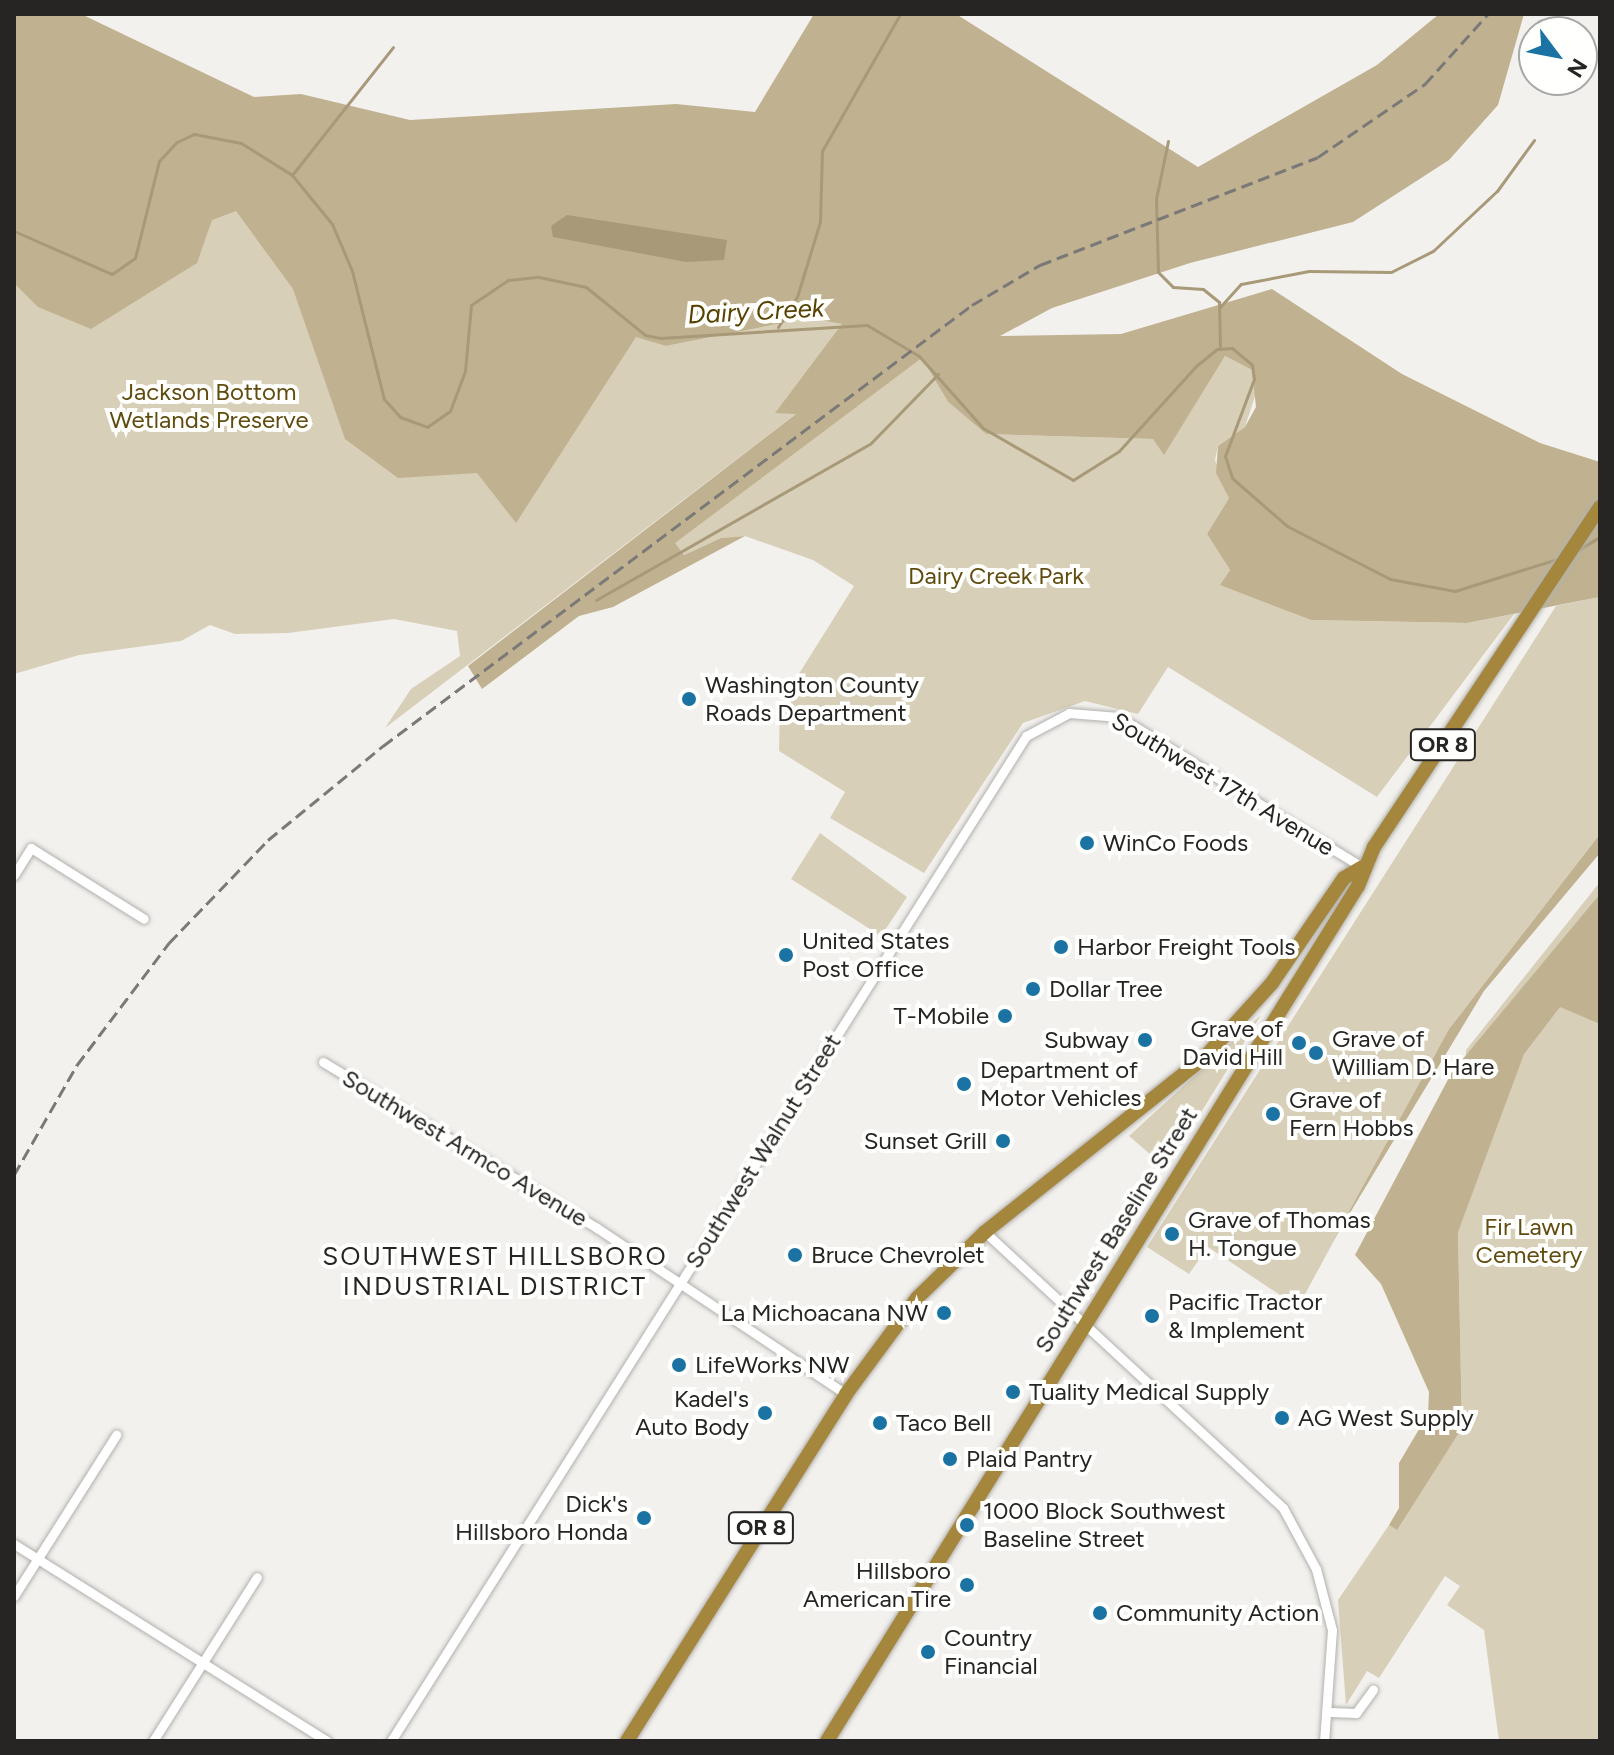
<!DOCTYPE html>
<style>
body{margin:0}
#map{position:relative;width:1614px;height:1755px;overflow:hidden;background:#f3f1ee;font-family:Figtree,sans-serif}
div>[style]{position:absolute}
.green>*{inset:0;background:#d8cfb8}
.forest>*{inset:0;background:#c0b290}
.water>*{inset:0;background:#a89a78}
.stream>*{height:3px;margin:-1.5px;padding:0 1.5px;transform-origin:1.5px;border-radius:1.5px;background:#a89a78}
.roads{filter:drop-shadow(0 0 2px #b2b0ad) drop-shadow(0 0 2px #b2b0ad)}
.minor>*{height:9px;margin:-4.5px;padding:0 4.5px;transform-origin:4.5px;border-radius:4.5px;background:#fff}
.highway>*{height:14px;margin:-7px;padding:0 7px;transform-origin:7px;border-radius:7px;background:#a4873c}
.rail>*{height:3px;margin-top:-1.5px;transform-origin:0;background:repeating-linear-gradient(90deg,#7b7977 0 12px,transparent 0 18px)}
.dots>*{width:22px;height:22px;translate:-50% -50%;box-sizing:border-box;border:4px solid #fffffe;border-radius:50%}
span{translate:-50% -50%;white-space:nowrap;text-align:center;line-height:1.15;-webkit-text-stroke:8px #fffffe;paint-order:stroke}
.shield-label span{padding:2px 6px;background:#fffffe;border:2px solid;border-radius:6px;-webkit-text-stroke-width:0}
.shield-label{font-size:22px;color:#262524;font-weight:700}
.park-label{font-size:24px;color:#614c10}
.poi-label{font-size:24px;color:#262524}
.left{translate:0 -50%;text-align:left}
.right{translate:-100% -50%;text-align:right}
.street-label{font-size:24px;color:#262524}
.water-label{font-size:26px;color:#574201;font-style:italic}
.neighbourhood-label{font-size:26px;color:#262524;letter-spacing:2px}
.frame{position:absolute;inset:0;border:16px solid #262524;pointer-events:none}
.north{position:absolute;left:1518px;top:16px;width:80px;height:80px;box-sizing:border-box;background:#fffffe;border:2px solid #a8a8a7;border-radius:50%;rotate:122deg;font-size:22px;font-weight:700;line-height:32px;text-align:center;color:#262524}
.north::after{content:'';display:block;margin:auto;width:28px;height:36px;background:#1a73a2;clip-path:polygon(50% 0,100% 100%,50% 72%,0 100%)}
</style>
<div id="map">
<div class="green">
<div style="clip-path:polygon(176px 178px,666px 346px,808px 318px,843px 324px,776px 412px,797px 413px,385px 728px,411px 689px,460px 656px,457px 631px,394px 619px,288px 633px,235px 634px,210px 625px,181px 641px,79px 655px,14px 674px,14px 238px)"></div>
<div style="clip-path:polygon(1225px 356px,1252px 370px,1259px 384px,1245px 427px,1218px 446px,1215px 460px,1229px 498px,1207px 534px,1230px 570px,1221px 584px,1311px 620px,1467px 623px,1514px 614px,1377px 797px,1168px 667px,1138px 714px,1085px 701px,1023px 723px,924px 873px,830px 818px,845px 792px,779px 751px,780px 704px,854px 586px,813px 560px,745px 536px,721px 538px,684px 555px,674px 543px,922px 358px,948px 402px,986px 434px,1154px 439px)"></div>
<div style="clip-path:polygon(1600px 597px,1600px 834px,1449px 1029px,1298px 1307px,1208px 1247px,1189px 1274px,1147px 1247px,1556px 606px)"></div>
<div style="clip-path:polygon(820px 833px,907px 897px,881px 936px,791px 879px)"></div>
<div style="clip-path:polygon(1600px 882px,1600px 1741px,1499px 1741px,1484px 1630px,1447px 1605px,1460px 1586px,1445px 1576px,1379px 1678px,1367px 1671px,1346px 1705px,1338px 1600px,1389px 1525px,1396px 1529px,1462px 1428px,1458px 1232px,1466px 1050px)"></div>
<div style="clip-path:polygon(1261px 1015px,1189px 1132px,1166px 1168px,1129px 1136px)"></div>
</div>
<div class="forest">
<div style="clip-path:polygon(14px 14px,81px 14px,254px 97px,301px 94px,410px 120px,676px 104px,755px 112px,814px 14px,956px 14px,1198px 167px,1377px 65px,1439px 14px,1524px 14px,1498px 105px,1449px 160px,1353px 222px,1190px 263px,1052px 308px,1000px 336px,1121px 334px,1272px 289px,1402px 374px,1540px 443px,1600px 462px,1600px 597px,1467px 623px,1311px 620px,1220px 585px,1230px 570px,1207px 534px,1229px 498px,1216px 473px,1218px 446px,1245px 427px,1256px 407px,1252px 370px,1225px 356px,1164px 455px,1153px 439px,986px 434px,948px 402px,922px 358px,675px 543px,684px 555px,721px 538px,745px 536px,613px 607px,579px 616px,482px 689px,468px 666px,796px 414px,775px 413px,842px 324px,808px 318px,666px 346px,636px 337px,516px 523px,477px 473px,398px 478px,345px 439px,293px 289px,236px 211px,212px 220px,197px 263px,91px 329px,38px 307px,14px 283px)"></div>
<div style="clip-path:polygon(1600px 834px,1600px 853px,1484px 991px,1333px 1241px,1449px 1029px)"></div>
<div style="clip-path:polygon(1600px 894px,1600px 1024px,1560px 1007px,1524px 1054px,1458px 1232px,1462px 1428px,1397px 1530px,1389px 1525px,1399px 1508px,1399px 1463px,1428px 1414px,1429px 1392px,1381px 1284px,1355px 1255px,1452px 1072px)"></div>
</div>
<div class="water">
<div style="clip-path:polygon(567px 215px,727px 240px,724px 260px,686px 262px,553px 237px,551px 226px)"></div>
</div>
<div class="stream">
<div style="left:1168px;top:141px;width:59px;rotate:101.7deg"></div>
<div style="left:1156px;top:199px;width:73px;rotate:88.4deg"></div>
<div style="left:1158px;top:272px;width:21px;rotate:45deg"></div>
<div style="left:1173px;top:287px;width:30px;rotate:4deg"></div>
<div style="left:1203px;top:289px;width:21px;rotate:39deg"></div>
<div style="left:1219px;top:302px;width:47px;rotate:88.8deg"></div>
<div style="left:292px;top:175px;width:163px;rotate:-51.7deg"></div>
<div style="left:14px;top:231px;width:107px;rotate:23.7deg"></div>
<div style="left:112px;top:274px;width:28px;rotate:-35deg"></div>
<div style="left:135px;top:258px;width:100px;rotate:-76.1deg"></div>
<div style="left:159px;top:161px;width:26px;rotate:-47deg"></div>
<div style="left:177px;top:142px;width:19px;rotate:-25deg"></div>
<div style="left:194px;top:134px;width:48px;rotate:10.8deg"></div>
<div style="left:241px;top:143px;width:60px;rotate:32.1deg"></div>
<div style="left:292px;top:175px;width:63px;rotate:50.8deg"></div>
<div style="left:332px;top:224px;width:51px;rotate:66.9deg"></div>
<div style="left:352px;top:271px;width:132px;rotate:76deg"></div>
<div style="left:384px;top:399px;width:24px;rotate:48deg"></div>
<div style="left:400px;top:417px;width:29px;rotate:20deg"></div>
<div style="left:427px;top:427px;width:28px;rotate:-35deg"></div>
<div style="left:450px;top:411px;width:43px;rotate:-69.4deg"></div>
<div style="left:465px;top:371px;width:66px;rotate:-84.8deg"></div>
<div style="left:471px;top:305px;width:45px;rotate:-34deg"></div>
<div style="left:508px;top:280px;width:31px;rotate:-6deg"></div>
<div style="left:539px;top:277px;width:48px;rotate:12deg"></div>
<div style="left:586px;top:287px;width:76px;rotate:39.1deg"></div>
<div style="left:645px;top:335px;width:15px;rotate:11deg"></div>
<div style="left:660px;top:338px;width:207px;rotate:-3.6deg"></div>
<div style="left:867px;top:325px;width:61px;rotate:30.8deg"></div>
<div style="left:919px;top:356px;width:96px;rotate:48.4deg"></div>
<div style="left:983px;top:428px;width:104px;rotate:30deg"></div>
<div style="left:1073px;top:480px;width:54px;rotate:-32.2deg"></div>
<div style="left:1119px;top:451px;width:115px;rotate:-47.8deg"></div>
<div style="left:1196px;top:366px;width:27px;rotate:-39deg"></div>
<div style="left:1217px;top:349px;width:15px;rotate:-4deg"></div>
<div style="left:1232px;top:348px;width:26px;rotate:40deg"></div>
<div style="left:1252px;top:365px;width:14px;rotate:82deg"></div>
<div style="left:1254px;top:379px;width:82px;rotate:110.6deg"></div>
<div style="left:1225px;top:456px;width:23px;rotate:72deg"></div>
<div style="left:1232px;top:478px;width:73px;rotate:41.1deg"></div>
<div style="left:1287px;top:526px;width:116px;rotate:27.2deg"></div>
<div style="left:1390px;top:579px;width:66px;rotate:10.5deg"></div>
<div style="left:1455px;top:591px;width:110px;rotate:-17.4deg"></div>
<div style="left:1220px;top:307px;width:31px;rotate:-48deg"></div>
<div style="left:1241px;top:284px;width:69px;rotate:-10.8deg"></div>
<div style="left:1309px;top:271px;width:82px;rotate:0.7deg"></div>
<div style="left:1391px;top:272px;width:47px;rotate:-26.6deg"></div>
<div style="left:1433px;top:251px;width:88px;rotate:-43.2deg"></div>
<div style="left:1497px;top:191px;width:63px;rotate:-54deg"></div>
<div style="left:778px;top:327px;width:36px;rotate:-58deg"></div>
<div style="left:797px;top:297px;width:78px;rotate:-73deg"></div>
<div style="left:820px;top:222px;width:71px;rotate:-88.4deg"></div>
<div style="left:822px;top:151px;width:158px;rotate:-60.3deg"></div>
<div style="left:1578px;top:550px;width:26px;rotate:-31deg"></div>
<div style="left:596px;top:600px;width:315px;rotate:-29.7deg"></div>
<div style="left:870px;top:444px;width:98px;rotate:-45.8deg"></div>
</div>
<div class="roads">
<div class="minor">
<div style="left:14px;top:875px;width:32px;rotate:-58deg"></div>
<div style="left:31px;top:848px;width:133px;rotate:32.1deg"></div>
<div style="left:323px;top:1062px;width:320px;rotate:31.2deg"></div>
<div style="left:597px;top:1228px;width:299px;rotate:33.7deg"></div>
<div style="left:985px;top:1232px;width:406px;rotate:42.8deg"></div>
<div style="left:1283px;top:1508px;width:69px;rotate:61.6deg"></div>
<div style="left:1316px;top:1569px;width:63px;rotate:75.3deg"></div>
<div style="left:1332px;top:1630px;width:111px;rotate:94.1deg"></div>
<div style="left:14px;top:1544px;width:370px;rotate:32.2deg"></div>
<div style="left:14px;top:1596px;width:191px;rotate:-57.6deg"></div>
<div style="left:1330px;top:1712px;width:26px;rotate:2deg"></div>
<div style="left:1356px;top:1713px;width:29px;rotate:-54deg"></div>
<div style="left:153px;top:1741px;width:194px;rotate:-57.6deg"></div>
<div style="left:391px;top:1741px;width:1189px;rotate:-57.71deg"></div>
<div style="left:1026px;top:736px;width:49px;rotate:-28.1deg"></div>
<div style="left:1069px;top:713px;width:50px;rotate:4.6deg"></div>
<div style="left:1119px;top:717px;width:286px;rotate:31.7deg"></div>
</div>
<div class="highway">
<div style="left:627px;top:1741px;width:410px;rotate:-57.7deg"></div>
<div style="left:846px;top:1394px;width:119px;rotate:-53.5deg"></div>
<div style="left:917px;top:1298px;width:95px;rotate:-44.1deg"></div>
<div style="left:985px;top:1232px;width:280px;rotate:-38.5deg"></div>
<div style="left:1204px;top:1058px;width:101px;rotate:-47.8deg"></div>
<div style="left:1272px;top:983px;width:127px;rotate:-55.6deg"></div>
<div style="left:1344px;top:878px;width:21px;rotate:-31deg"></div>
<div style="left:827px;top:1741px;width:1006px;rotate:-58.16deg"></div>
<div style="left:1358px;top:886px;width:42px;rotate:-67.7deg"></div>
<div style="left:1374px;top:847px;width:408px;rotate:-56.4deg"></div>
</div>
</div>
<div class="rail">
<div style="left:14px;top:1175px;width:127px;rotate:-60.2deg"></div>
<div style="left:77px;top:1065px;width:153px;rotate:-53deg"></div>
<div style="left:169px;top:943px;width:143px;rotate:-46.1deg"></div>
<div style="left:268px;top:840px;width:149px;rotate:-39.3deg"></div>
<div style="left:383px;top:746px;width:736px;rotate:-36.82deg"></div>
<div style="left:972px;top:305px;width:79px;rotate:-30.5deg"></div>
<div style="left:1040px;top:265px;width:298px;rotate:-21.2deg"></div>
<div style="left:1318px;top:157px;width:130px;rotate:-34.3deg"></div>
<div style="left:1425px;top:84px;width:94px;rotate:-48deg"></div>
</div>
<div class="dots">
<div style="left:689px;top:699px;background:#1a73a2"></div>
<div style="left:1087px;top:843px;background:#1a73a2"></div>
<div style="left:1061px;top:947px;background:#1a73a2"></div>
<div style="left:786px;top:955px;background:#1a73a2"></div>
<div style="left:1033px;top:989px;background:#1a73a2"></div>
<div style="left:1005px;top:1016px;background:#1a73a2"></div>
<div style="left:1145px;top:1040px;background:#1a73a2"></div>
<div style="left:1299px;top:1043px;background:#1a73a2"></div>
<div style="left:1316px;top:1053px;background:#1a73a2"></div>
<div style="left:964px;top:1084px;background:#1a73a2"></div>
<div style="left:1273px;top:1114px;background:#1a73a2"></div>
<div style="left:1003px;top:1141px;background:#1a73a2"></div>
<div style="left:1172px;top:1234px;background:#1a73a2"></div>
<div style="left:795px;top:1255px;background:#1a73a2"></div>
<div style="left:944px;top:1313px;background:#1a73a2"></div>
<div style="left:1152px;top:1316px;background:#1a73a2"></div>
<div style="left:679px;top:1365px;background:#1a73a2"></div>
<div style="left:1013px;top:1392px;background:#1a73a2"></div>
<div style="left:765px;top:1413px;background:#1a73a2"></div>
<div style="left:1282px;top:1418px;background:#1a73a2"></div>
<div style="left:880px;top:1423px;background:#1a73a2"></div>
<div style="left:950px;top:1459px;background:#1a73a2"></div>
<div style="left:644px;top:1518px;background:#1a73a2"></div>
<div style="left:967px;top:1525px;background:#1a73a2"></div>
<div style="left:967px;top:1585px;background:#1a73a2"></div>
<div style="left:1100px;top:1613px;background:#1a73a2"></div>
<div style="left:928px;top:1652px;background:#1a73a2"></div>
</div>
<div class="shield-label">
<span style="left:1443px;top:745px">OR 8</span>
<span style="left:761px;top:1528px">OR 8</span>
</div>
<div class="park-label">
<span style="left:209px;top:406px">Jackson Bottom<br>Wetlands Preserve</span>
<span style="left:996px;top:576px">Dairy Creek Park</span>
<span style="left:1529px;top:1241px">Fir Lawn<br>Cemetery</span>
</div>
<div class="poi-label">
<span class="left" style="left:705px;top:699px">Washington County<br>Roads Department</span>
<span class="left" style="left:1103px;top:843px">WinCo Foods</span>
<span class="left" style="left:802px;top:955px">United States<br>Post Office</span>
<span class="left" style="left:1077px;top:947px">Harbor Freight Tools</span>
<span class="left" style="left:1049px;top:989px">Dollar Tree</span>
<span class="right" style="left:989px;top:1016px">T-Mobile</span>
<span class="right" style="left:1283px;top:1043px">Grave of<br>David Hill</span>
<span class="left" style="left:1332px;top:1053px">Grave of<br>William D. Hare</span>
<span class="right" style="left:1129px;top:1040px">Subway</span>
<span class="left" style="left:980px;top:1084px">Department of<br>Motor Vehicles</span>
<span class="left" style="left:1289px;top:1114px">Grave of<br>Fern Hobbs</span>
<span class="right" style="left:987px;top:1141px">Sunset Grill</span>
<span class="left" style="left:1188px;top:1234px">Grave of Thomas<br>H. Tongue</span>
<span class="left" style="left:811px;top:1255px">Bruce Chevrolet</span>
<span class="left" style="left:1168px;top:1316px">Pacific Tractor<br>&amp; Implement</span>
<span class="right" style="left:928px;top:1313px">La Michoacana NW</span>
<span class="left" style="left:695px;top:1365px">LifeWorks NW</span>
<span class="left" style="left:1029px;top:1392px">Tuality Medical Supply</span>
<span class="right" style="left:749px;top:1413px">Kadel's<br>Auto Body</span>
<span class="left" style="left:1298px;top:1418px">AG West Supply</span>
<span class="left" style="left:896px;top:1423px">Taco Bell</span>
<span class="left" style="left:966px;top:1459px">Plaid Pantry</span>
<span class="right" style="left:628px;top:1518px">Dick's<br>Hillsboro Honda</span>
<span class="left" style="left:983px;top:1525px">1000 Block Southwest<br>Baseline Street</span>
<span class="right" style="left:951px;top:1585px">Hillsboro<br>American Tire</span>
<span class="left" style="left:1116px;top:1613px">Community Action</span>
<span class="left" style="left:944px;top:1652px">Country<br>Financial</span>
</div>
<div class="street-label">
<span style="left:1223px;top:784px;rotate:31deg">Southwest 17th Avenue</span>
<span style="left:465px;top:1148px;rotate:31deg">Southwest Armco Avenue</span>
<span style="left:763px;top:1151px;rotate:-58deg">Southwest Walnut Street</span>
<span style="left:1116px;top:1230px;rotate:-58deg">Southwest Baseline Street</span>
</div>
<div class="water-label">
<span style="left:756px;top:312px;rotate:-3deg">Dairy Creek</span>
</div>
<div class="neighbourhood-label">
<span style="left:495px;top:1272px">SOUTHWEST HILLSBORO<br>INDUSTRIAL DISTRICT</span>
</div>
<div class="frame"></div>
<div class="north">N</div>
</div>
